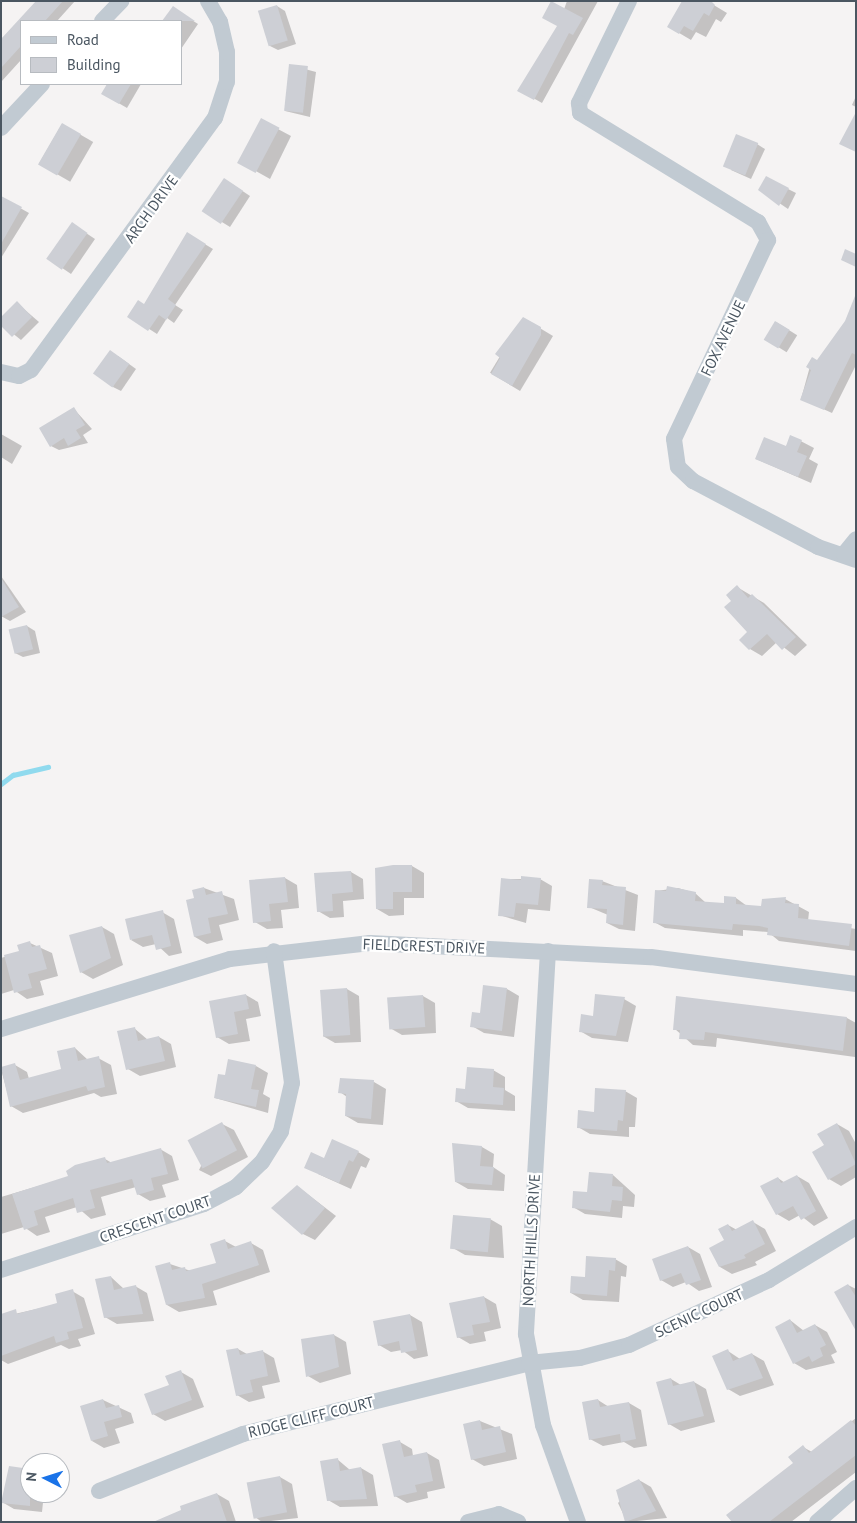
<!DOCTYPE html>
<style>
body{margin:0}
#map{position:relative;width:857px;height:1523px;overflow:hidden;background:#f5f3f3;font-family:"PT Sans",sans-serif}
div>[style]{position:absolute}
.shadow>*{inset:0;background:#0003;transform-origin:0 0}
.stream>*{height:4.5px;margin:-2.25px;padding:0 2.25px;transform-origin:2.25px;border-radius:2.25px;background:#90daee}
.building>*{inset:0;background:#cdcfd5;transform-origin:0 0}
.minor>*{height:16px;margin:-8px;padding:0 8px;transform-origin:8px;border-radius:8px;background:#c1cad2}
span{translate:-50% -50%;white-space:nowrap;text-align:center;line-height:1.15;-webkit-text-stroke:4.5px #fff;paint-order:stroke}
.street-label{font-size:15px;color:#4a5661}
.frame{position:absolute;inset:0;border:2px solid #4a5661;pointer-events:none}
.legend{position:absolute;left:20px;top:20px;width:162px;height:65px;box-sizing:border-box;background:#fff;border:1px solid #b7bbc0;margin:0;padding:6px 9px;list-style:none;font-size:15px;color:#4a5661}
.legend li{display:flex;align-items:center;gap:10px;height:25px}
.legend b{width:25px;border:1px solid #b7bbc0}
.north{position:absolute;left:20px;top:1453px;width:50px;height:50px;box-sizing:border-box;background:#fff;border:1px solid #b7bbc0;border-radius:50%;rotate:275deg;font-size:14px;font-weight:700;line-height:20px;text-align:center;color:#4a5661}
.north::after{content:'';display:block;margin:auto;width:18px;height:22px;background:#1a73e8;clip-path:polygon(50% 0,100% 100%,50% 72%,0 100%)}
</style>
<div id="map">
<div class="shadow">
<div style="clip-path:polygon(75px 1px,57px 21px,21px 21px,21px 60px,1px 82px,1px 41px,37px 3px)"></div>
<div style="clip-path:polygon(567px 1px,598px 1px,542px 103px,519px 90px,558px 26px)"></div>
<div style="clip-path:polygon(707px 1px,727px 13px,721px 22px,716px 19px,706px 37px,696px 32px,691px 40px,669px 27px)"></div>
<div style="clip-path:polygon(277px 6px,285px 11px,296px 44px,278px 50px,270px 46px)"></div>
<div style="clip-path:polygon(173px 8px,198px 24px,181px 49px,181px 21px,164px 21px)"></div>
<div style="clip-path:polygon(290px 65px,316px 72px,310px 117px,285px 111px)"></div>
<div style="clip-path:polygon(108px 84px,141px 84px,127px 108px,103px 94px)"></div>
<div style="clip-path:polygon(856px 96px,856px 107px,852px 105px)"></div>
<div style="clip-path:polygon(261px 120px,291px 136px,270px 179px,252px 169px)"></div>
<div style="left:62px;top:124px;width:36px;height:46px;rotate:30deg"></div>
<div style="clip-path:polygon(757px 144px,765px 149px,751px 179px,731px 170px)"></div>
<div style="clip-path:polygon(232px 184px,250px 196px,230px 227px,204px 211px)"></div>
<div style="clip-path:polygon(788px 189px,796px 193px,788px 209px,760px 190px)"></div>
<div style="clip-path:polygon(4px 199px,29px 213px,1px 258px,1px 203px)"></div>
<div style="clip-path:polygon(80px 229px,95px 239px,71px 274px,49px 259px)"></div>
<div style="clip-path:polygon(188px 234px,213px 249px,175px 305px,183px 310px,174px 323px,167px 318px,157px 334px,129px 316px,145px 305px)"></div>
<div style="clip-path:polygon(856px 298px,856px 365px,832px 413px,801px 399px,812px 359px,818px 362px,846px 322px)"></div>
<div style="clip-path:polygon(17px 303px,39px 322px,21px 340px,1px 324px)"></div>
<div style="left:523px;top:318px;width:35px;height:64px;rotate:31deg"></div>
<div style="left:776px;top:322px;width:25px;height:20px;rotate:32deg"></div>
<div style="clip-path:polygon(118px 356px,136px 369px,121px 391px,113px 387px)"></div>
<div style="clip-path:polygon(74px 409px,92px 429px,83px 435px,88px 443px,59px 450px,51px 446px)"></div>
<div style="clip-path:polygon(1px 434px,22px 446px,12px 464px,1px 457px)"></div>
<div style="clip-path:polygon(791px 436px,814px 448px,809px 459px,818px 464px,811px 483px,756px 459px,786px 447px)"></div>
<div style="clip-path:polygon(1px 576px,26px 612px,10px 621px,1px 616px)"></div>
<div style="clip-path:polygon(737px 587px,764px 603px,807px 645px,795px 656px,777px 642px,762px 656px,750px 649px,741px 640px,749px 632px)"></div>
<div style="clip-path:polygon(27px 626px,35px 631px,40px 653px,23px 657px,15px 653px)"></div>
<div style="clip-path:polygon(412px 866px,424px 873px,424px 898px,404px 898px,404px 915px,389px 916px,377px 909px)"></div>
<div style="clip-path:polygon(351px 872px,363px 879px,364px 899px,343px 901px,344px 917px,330px 918px,318px 911px,315px 875px)"></div>
<div style="clip-path:polygon(285px 878px,297px 885px,299px 908px,281px 910px,283px 928px,267px 929px,255px 922px)"></div>
<div style="clip-path:polygon(502px 879px,540px 879px,552px 886px,550px 911px,528px 909px,526px 923px,499px 915px)"></div>
<div style="clip-path:polygon(602px 881px,638px 895px,635px 931px,619px 929px,607px 923px,608px 915px,589px 907px)"></div>
<div style="clip-path:polygon(204px 888px,234px 899px,239px 920px,219px 925px,223px 940px,207px 944px,195px 937px,196px 899px)"></div>
<div style="clip-path:polygon(678px 888px,695px 893px,706px 903px,725px 905px,736px 898px,747px 906px,762px 907px,785px 899px,809px 912px,808px 921px,856px 929px,856px 951px,779px 941px,768px 932px,743px 930px,743px 936px,665px 928px,654px 922px,656px 891px)"></div>
<div style="clip-path:polygon(162px 912px,174px 919px,182px 953px,169px 956px,156px 944px,143px 947px,131px 940px)"></div>
<div style="clip-path:polygon(102px 927px,114px 934px,123px 965px,93px 979px,81px 972px)"></div>
<div style="clip-path:polygon(30px 943px,52px 953px,58px 976px,40px 981px,44px 995px,27px 999px,14px 990px,1px 994px,1px 958px,21px 952px)"></div>
<div style="clip-path:polygon(347px 989px,359px 996px,361px 1042px,335px 1043px,323px 1036px)"></div>
<div style="clip-path:polygon(507px 989px,519px 996px,514px 1037px,484px 1033px,472px 1026px)"></div>
<div style="clip-path:polygon(246px 995px,258px 1002px,261px 1016px,246px 1019px,250px 1041px,229px 1044px,217px 1037px,210px 1002px)"></div>
<div style="clip-path:polygon(423px 996px,435px 1003px,436px 1033px,402px 1035px,390px 1028px)"></div>
<div style="clip-path:polygon(624px 999px,636px 1006px,628px 1042px,592px 1038px,580px 1031px)"></div>
<div style="clip-path:polygon(847px 1018px,856px 1023px,855px 1057px,717px 1038px,716px 1047px,693px 1045px,675px 1029px)"></div>
<div style="clip-path:polygon(134px 1028px,148px 1040px,159px 1037px,171px 1044px,176px 1067px,140px 1076px,128px 1069px)"></div>
<div style="clip-path:polygon(75px 1048px,88px 1060px,98px 1058px,111px 1065px,117px 1094px,101px 1097px,94px 1093px,23px 1113px,11px 1106px,1px 1069px,15px 1065px,27px 1072px,29px 1079px,62px 1070px)"></div>
<div style="clip-path:polygon(256px 1066px,268px 1073px,263px 1094px,270px 1098px,268px 1113px,215px 1098px,226px 1076px)"></div>
<div style="clip-path:polygon(493px 1070px,505px 1077px,505px 1090px,515px 1096px,515px 1111px,468px 1108px,456px 1101px)"></div>
<div style="clip-path:polygon(374px 1082px,386px 1089px,383px 1125px,358px 1123px,346px 1116px,347px 1097px,340px 1092px)"></div>
<div style="clip-path:polygon(625px 1091px,637px 1098px,635px 1127px,629px 1127px,629px 1137px,590px 1134px,578px 1127px)"></div>
<div style="clip-path:polygon(222px 1124px,234px 1130px,248px 1157px,211px 1176px,199px 1170px)"></div>
<div style="clip-path:polygon(837px 1124px,849px 1131px,856px 1144px,856px 1177px,841px 1186px,829px 1179px,826px 1146px)"></div>
<div style="clip-path:polygon(454px 1145px,482px 1147px,494px 1154px,493px 1167px,505px 1175px,504px 1191px,468px 1189px,456px 1182px)"></div>
<div style="clip-path:polygon(160px 1149px,172px 1156px,179px 1180px,162px 1185px,166px 1197px,150px 1201px,138px 1194px,136px 1187px,101px 1197px,106px 1215px,91px 1219px,77px 1207px,45px 1217px,50px 1232px,37px 1236px,24px 1227px,1px 1234px,1px 1197px,69px 1177px,105px 1159px,112px 1163px)"></div>
<div style="clip-path:polygon(358px 1152px,370px 1159px,366px 1168px,361px 1166px,351px 1189px,318px 1174px,324px 1159px)"></div>
<div style="clip-path:polygon(613px 1175px,635px 1195px,634px 1207px,623px 1206px,622px 1218px,585px 1214px,573px 1207px)"></div>
<div style="clip-path:polygon(797px 1176px,809px 1183px,828px 1218px,814px 1226px,800px 1215px,789px 1221px,777px 1214px,778px 1178px,785px 1183px)"></div>
<div style="clip-path:polygon(297px 1186px,336px 1216px,315px 1240px,303px 1234px)"></div>
<div style="clip-path:polygon(490px 1219px,502px 1226px,504px 1258px,465px 1255px,453px 1248px)"></div>
<div style="clip-path:polygon(753px 1222px,765px 1229px,776px 1251px,755px 1262px,757px 1265px,732px 1274px,720px 1267px,711px 1248px,726px 1241px,728px 1225px,737px 1230px)"></div>
<div style="clip-path:polygon(225px 1241px,236px 1247px,251px 1243px,263px 1250px,270px 1272px,213px 1291px,217px 1305px,179px 1312px,167px 1305px,170px 1264px,191px 1271px,218px 1264px)"></div>
<div style="clip-path:polygon(688px 1247px,700px 1254px,712px 1287px,699px 1291px,686px 1282px,673px 1287px,661px 1280px)"></div>
<div style="clip-path:polygon(615px 1259px,627px 1266px,626px 1277px,621px 1276px,619px 1302px,583px 1300px,571px 1293px)"></div>
<div style="clip-path:polygon(111px 1277px,124px 1289px,135px 1286px,147px 1293px,154px 1321px,117px 1324px,105px 1317px)"></div>
<div style="clip-path:polygon(848px 1285px,856px 1289px,856px 1327px)"></div>
<div style="clip-path:polygon(72px 1291px,84px 1298px,95px 1334px,78px 1339px,81px 1346px,69px 1349px,61px 1345px,8px 1364px,1px 1360px,1px 1317px,59px 1304px)"></div>
<div style="clip-path:polygon(484px 1297px,496px 1304px,501px 1328px,484px 1332px,486px 1341px,470px 1344px,458px 1337px)"></div>
<div style="clip-path:polygon(410px 1315px,422px 1322px,428px 1356px,414px 1359px,402px 1350px,391px 1352px,379px 1345px)"></div>
<div style="clip-path:polygon(790px 1320px,804px 1331px,815px 1325px,827px 1332px,837px 1352px,831px 1355px,835px 1363px,806px 1370px,794px 1363px)"></div>
<div style="clip-path:polygon(334px 1335px,346px 1342px,351px 1374px,320px 1383px,308px 1376px)"></div>
<div style="clip-path:polygon(238px 1349px,247px 1354px,262px 1351px,274px 1358px,280px 1382px,262px 1386px,265px 1398px,249px 1402px,237px 1395px)"></div>
<div style="clip-path:polygon(728px 1351px,740px 1359px,752px 1354px,764px 1361px,774px 1385px,740px 1396px,728px 1389px)"></div>
<div style="clip-path:polygon(181px 1372px,193px 1379px,204px 1407px,165px 1421px,153px 1414px)"></div>
<div style="clip-path:polygon(671px 1379px,681px 1385px,694px 1382px,706px 1389px,715px 1422px,681px 1431px,669px 1424px)"></div>
<div style="clip-path:polygon(103px 1400px,131px 1413px,134px 1423px,115px 1429px,120px 1443px,104px 1448px,92px 1441px)"></div>
<div style="clip-path:polygon(598px 1400px,609px 1407px,629px 1403px,641px 1410px,647px 1446px,634px 1448px,624px 1442px,603px 1446px,590px 1439px)"></div>
<div style="clip-path:polygon(856px 1418px,856px 1472px,791px 1522px,733px 1522px,795px 1464px,803px 1447px,812px 1452px)"></div>
<div style="clip-path:polygon(480px 1421px,512px 1434px,517px 1459px,484px 1466px,472px 1459px)"></div>
<div style="clip-path:polygon(400px 1442px,412px 1449px,413px 1456px,427px 1453px,439px 1460px,445px 1488px,427px 1492px,428px 1498px,407px 1503px,395px 1496px)"></div>
<div style="clip-path:polygon(337px 1459px,350px 1470px,361px 1468px,373px 1475px,378px 1506px,340px 1507px,328px 1500px)"></div>
<div style="clip-path:polygon(30px 1470px,30px 1493px,44px 1493px,42px 1512px,14px 1509px,2px 1502px)"></div>
<div style="clip-path:polygon(280px 1477px,292px 1484px,298px 1518px,262px 1522px,255px 1517px)"></div>
<div style="clip-path:polygon(639px 1480px,651px 1487px,667px 1518px,627px 1522px,618px 1503px)"></div>
<div style="clip-path:polygon(217px 1494px,229px 1501px,236px 1522px,176px 1522px)"></div>
</div>
<div class="stream">
<div style="left:1px;top:784px;width:15px;rotate:-37deg"></div>
<div style="left:13px;top:775px;width:36px;rotate:-13deg"></div>
</div>
<div class="building">
<div style="clip-path:polygon(36px 1px,63px 1px,45px 21px,21px 21px,21px 46px,1px 68px,1px 39px)"></div>
<div style="clip-path:polygon(551px 1px,583px 18px,573px 35px,569px 33px,534px 100px,517px 91px,557px 26px,542px 18px)"></div>
<div style="clip-path:polygon(682px 1px,711px 1px,715px 5px,709px 16px,704px 13px,693px 31px,684px 26px,679px 34px,667px 27px)"></div>
<div style="left:277px;top:5px;width:37px;height:20px;rotate:73deg"></div>
<div style="clip-path:polygon(173px 6px,195px 21px,162px 21px)"></div>
<div style="left:289px;top:64px;width:19px;height:47px;rotate:6deg"></div>
<div style="clip-path:polygon(107px 84px,131px 84px,119px 104px,101px 94px)"></div>
<div style="clip-path:polygon(856px 112px,856px 152px,839px 144px)"></div>
<div style="left:261px;top:118px;width:21px;height:51px;rotate:28deg"></div>
<div style="left:62px;top:123px;width:22px;height:48px;rotate:30deg"></div>
<div style="left:736px;top:134px;width:24px;height:35px;rotate:22deg"></div>
<div style="clip-path:polygon(766px 176px,789px 188px,779px 206px,758px 190px)"></div>
<div style="left:224px;top:178px;width:23px;height:40px;rotate:34deg"></div>
<div style="clip-path:polygon(1px 196px,22px 207px,1px 244px)"></div>
<div style="left:72px;top:222px;width:19px;height:45px;rotate:35deg"></div>
<div style="clip-path:polygon(187px 232px,206px 244px,168px 299px,176px 305px,166px 320px,159px 315px,148px 331px,127px 317px,138px 300px,144px 304px)"></div>
<div style="clip-path:polygon(845px 249px,856px 254px,856px 267px,841px 260px)"></div>
<div style="clip-path:polygon(855px 296px,856px 355px,852px 353px,824px 410px,800px 400px,811px 370px,806px 367px,812px 357px,817px 360px,845px 321px)"></div>
<div style="clip-path:polygon(17px 301px,32px 317px,12px 337px,1px 326px,1px 317px)"></div>
<div style="clip-path:polygon(523px 317px,541px 327px,541px 335px,512px 386px,491px 374px,500px 358px,495px 354px)"></div>
<div style="left:775px;top:321px;width:17px;height:22px;rotate:31deg"></div>
<div style="left:110px;top:350px;width:24px;height:29px;rotate:36deg"></div>
<div style="clip-path:polygon(74px 407px,85px 425px,76px 430px,81px 438px,68px 446px,64px 438px,50px 447px,39px 428px)"></div>
<div style="clip-path:polygon(790px 435px,802px 440px,797px 452px,807px 456px,798px 477px,755px 459px,764px 437px,786px 446px)"></div>
<div style="clip-path:polygon(1px 578px,19px 607px,1px 617px)"></div>
<div style="clip-path:polygon(737px 585px,748px 598px,752px 594px,796px 637px,782px 650px,767px 634px,749px 650px,739px 640px,747px 632px,724px 607px,731px 601px,726px 595px)"></div>
<div style="left:27px;top:625px;width:25px;height:19px;rotate:76deg"></div>
<div style="clip-path:polygon(393px 865px,412px 865px,412px 892px,393px 892px,393px 909px,376px 909px,375px 868px)"></div>
<div style="clip-path:polygon(351px 871px,353px 892px,332px 894px,333px 911px,317px 912px,314px 873px)"></div>
<div style="clip-path:polygon(521px 876px,541px 878px,538px 905px,516px 903px,514px 917px,498px 916px,501px 878px,521px 880px)"></div>
<div style="clip-path:polygon(285px 877px,288px 902px,269px 904px,271px 921px,253px 923px,249px 880px)"></div>
<div style="clip-path:polygon(589px 879px,603px 880px,602px 885px,626px 887px,623px 925px,606px 923px,607px 909px,587px 908px)"></div>
<div style="clip-path:polygon(667px 886px,696px 892px,695px 901px,724px 903px,724px 896px,736px 897px,736px 904px,761px 906px,762px 899px,786px 897px,785px 903px,799px 904px,798px 918px,852px 924px,849px 946px,767px 935px,768px 928px,759px 926px,733px 924px,732px 930px,653px 923px,655px 890px,666px 891px)"></div>
<div style="clip-path:polygon(204px 887px,206px 895px,222px 891px,228px 914px,208px 918px,211px 933px,194px 937px,186px 900px,194px 898px,192px 890px)"></div>
<div style="clip-path:polygon(163px 910px,171px 946px,156px 950px,152px 935px,130px 940px,125px 919px)"></div>
<div style="clip-path:polygon(102px 926px,111px 958px,80px 973px,69px 935px)"></div>
<div style="clip-path:polygon(30px 941px,32px 947px,40px 945px,47px 969px,28px 974px,32px 988px,14px 993px,4px 955px,19px 951px,17px 945px)"></div>
<div style="clip-path:polygon(483px 985px,507px 988px,502px 1031px,470px 1027px,472px 1012px,480px 1013px)"></div>
<div style="left:347px;top:988px;width:47px;height:27px;rotate:86deg"></div>
<div style="clip-path:polygon(246px 994px,249px 1009px,234px 1012px,238px 1034px,216px 1038px,209px 1001px)"></div>
<div style="clip-path:polygon(595px 994px,625px 997px,616px 1036px,579px 1032px,581px 1014px,593px 1016px)"></div>
<div style="left:423px;top:995px;width:32px;height:36px;rotate:86deg"></div>
<div style="clip-path:polygon(676px 996px,847px 1017px,843px 1051px,705px 1032px,704px 1040px,679px 1039px,680px 1030px,673px 1030px)"></div>
<div style="clip-path:polygon(135px 1027px,138px 1041px,159px 1036px,165px 1061px,126px 1070px,117px 1031px)"></div>
<div style="clip-path:polygon(75px 1047px,78px 1061px,99px 1056px,105px 1087px,88px 1091px,86px 1086px,10px 1107px,1px 1067px,15px 1063px,20px 1080px,61px 1069px,57px 1051px)"></div>
<div style="clip-path:polygon(228px 1059px,256px 1065px,251px 1089px,259px 1090px,256px 1107px,214px 1098px,218px 1074px,225px 1075px)"></div>
<div style="clip-path:polygon(467px 1067px,494px 1069px,493px 1087px,504px 1088px,503px 1105px,455px 1102px,456px 1088px,465px 1089px)"></div>
<div style="clip-path:polygon(340px 1078px,374px 1080px,371px 1119px,345px 1116px,346px 1094px,338px 1093px)"></div>
<div style="clip-path:polygon(595px 1088px,626px 1090px,623px 1121px,618px 1120px,617px 1131px,577px 1128px,578px 1110px,594px 1112px)"></div>
<div style="left:222px;top:1122px;width:32px;height:39px;rotate:62deg"></div>
<div style="clip-path:polygon(837px 1123px,856px 1164px,828px 1180px,812px 1152px,824px 1145px,817px 1134px)"></div>
<div style="clip-path:polygon(332px 1139px,359px 1151px,353px 1162px,349px 1160px,339px 1183px,304px 1168px,311px 1152px,324px 1158px)"></div>
<div style="clip-path:polygon(452px 1143px,482px 1146px,480px 1166px,494px 1167px,492px 1185px,455px 1182px)"></div>
<div style="clip-path:polygon(161px 1148px,168px 1174px,151px 1178px,154px 1190px,137px 1195px,132px 1179px,90px 1190px,95px 1208px,77px 1213px,73px 1198px,34px 1211px,38px 1225px,24px 1230px,12px 1194px,68px 1176px,66px 1171px,75px 1165px,105px 1157px,107px 1163px)"></div>
<div style="clip-path:polygon(589px 1172px,613px 1174px,612px 1186px,623px 1187px,622px 1201px,612px 1200px,610px 1212px,572px 1208px,573px 1191px,587px 1192px)"></div>
<div style="clip-path:polygon(797px 1175px,816px 1211px,801px 1220px,793px 1206px,776px 1215px,760px 1186px,778px 1177px,781px 1183px)"></div>
<div style="clip-path:polygon(297px 1185px,325px 1208px,302px 1235px,271px 1208px)"></div>
<div style="left:453px;top:1215px;width:38px;height:34px;rotate:5deg"></div>
<div style="clip-path:polygon(753px 1220px,765px 1244px,744px 1255px,746px 1258px,719px 1267px,709px 1248px,724px 1240px,718px 1229px,728px 1224px,732px 1231px)"></div>
<div style="clip-path:polygon(225px 1239px,228px 1249px,251px 1241px,259px 1265px,202px 1284px,205px 1298px,166px 1305px,155px 1266px,170px 1262px,172px 1270px,185px 1267px,186px 1271px,216px 1263px,210px 1244px)"></div>
<div style="clip-path:polygon(688px 1246px,701px 1280px,686px 1285px,681px 1273px,660px 1281px,652px 1259px)"></div>
<div style="clip-path:polygon(586px 1256px,616px 1258px,615px 1271px,609px 1270px,607px 1296px,570px 1293px,571px 1276px,585px 1277px)"></div>
<div style="clip-path:polygon(111px 1276px,114px 1290px,136px 1285px,143px 1314px,104px 1318px,95px 1279px)"></div>
<div style="clip-path:polygon(848px 1284px,856px 1297px,856px 1331px,834px 1292px)"></div>
<div style="clip-path:polygon(73px 1289px,83px 1328px,67px 1332px,69px 1339px,56px 1343px,54px 1336px,1px 1356px,1px 1314px,16px 1309px,17px 1314px,57px 1303px,55px 1294px)"></div>
<div style="clip-path:polygon(484px 1296px,490px 1322px,472px 1325px,474px 1335px,457px 1338px,449px 1303px)"></div>
<div style="clip-path:polygon(410px 1314px,417px 1350px,401px 1353px,399px 1341px,378px 1346px,373px 1321px)"></div>
<div style="clip-path:polygon(790px 1319px,797px 1333px,815px 1324px,826px 1345px,820px 1348px,823px 1356px,812px 1362px,809px 1356px,793px 1364px,775px 1327px)"></div>
<div style="clip-path:polygon(334px 1334px,339px 1367px,306px 1377px,301px 1339px)"></div>
<div style="clip-path:polygon(238px 1348px,240px 1355px,263px 1350px,268px 1376px,250px 1380px,253px 1392px,236px 1396px,226px 1350px)"></div>
<div style="clip-path:polygon(728px 1349px,733px 1361px,752px 1353px,763px 1378px,727px 1390px,712px 1356px)"></div>
<div style="clip-path:polygon(181px 1370px,192px 1400px,152px 1415px,144px 1394px,169px 1385px,165px 1376px)"></div>
<div style="clip-path:polygon(671px 1378px,673px 1386px,694px 1381px,704px 1416px,668px 1425px,656px 1382px)"></div>
<div style="clip-path:polygon(103px 1399px,106px 1408px,119px 1405px,122px 1417px,104px 1422px,108px 1436px,91px 1441px,80px 1406px)"></div>
<div style="clip-path:polygon(598px 1399px,600px 1407px,629px 1402px,636px 1439px,621px 1442px,620px 1434px,589px 1440px,582px 1402px)"></div>
<div style="clip-path:polygon(480px 1420px,482px 1430px,500px 1426px,506px 1452px,471px 1460px,463px 1424px)"></div>
<div style="clip-path:polygon(851px 1420px,856px 1426px,856px 1455px,769px 1522px,732px 1522px,726px 1515px,793px 1463px,788px 1457px,803px 1445px,809px 1453px)"></div>
<div style="clip-path:polygon(400px 1440px,404px 1457px,427px 1452px,433px 1481px,415px 1485px,417px 1492px,394px 1497px,382px 1444px)"></div>
<div style="clip-path:polygon(338px 1458px,340px 1471px,361px 1467px,367px 1499px,327px 1501px,320px 1461px)"></div>
<div style="clip-path:polygon(9px 1466px,30px 1469px,30px 1506px,1px 1503px)"></div>
<div style="left:280px;top:1476px;width:37px;height:34px;rotate:79deg"></div>
<div style="clip-path:polygon(639px 1479px,656px 1511px,625px 1522px,616px 1490px)"></div>
<div style="clip-path:polygon(217px 1493px,227px 1522px,153px 1522px,181px 1510px,180px 1506px)"></div>
</div>
<div class="minor">
<div style="left:629px;top:1px;width:114px;rotate:116.1deg"></div>
<div style="left:579px;top:103px;width:10px;rotate:84deg"></div>
<div style="left:580px;top:113px;width:209px;rotate:31.5deg"></div>
<div style="left:758px;top:222px;width:21px;rotate:61deg"></div>
<div style="left:768px;top:240px;width:220px;rotate:115.3deg"></div>
<div style="left:674px;top:439px;width:28px;rotate:82deg"></div>
<div style="left:678px;top:467px;width:21px;rotate:43deg"></div>
<div style="left:693px;top:481px;width:141px;rotate:27.8deg"></div>
<div style="left:818px;top:547px;width:40px;rotate:18.9deg"></div>
<div style="left:102px;top:21px;width:28px;rotate:-46deg"></div>
<div style="left:1px;top:128px;width:60px;rotate:-47deg"></div>
<div style="left:1px;top:372px;width:18px;rotate:13deg"></div>
<div style="left:19px;top:376px;width:13px;rotate:-27deg"></div>
<div style="left:31px;top:370px;width:312px;rotate:-53.9deg"></div>
<div style="left:215px;top:118px;width:38px;rotate:-72deg"></div>
<div style="left:227px;top:82px;width:30px;rotate:-90deg"></div>
<div style="left:227px;top:52px;width:31px;rotate:-103deg"></div>
<div style="left:220px;top:22px;width:24px;rotate:-120deg"></div>
<div style="left:844px;top:554px;width:19px;rotate:-51deg"></div>
<div style="left:548px;top:951px;width:384px;rotate:93.3deg"></div>
<div style="left:526px;top:1334px;width:93px;rotate:79.4deg"></div>
<div style="left:543px;top:1425px;width:103px;rotate:70.2deg"></div>
<div style="left:1px;top:1029px;width:239px;rotate:-17deg"></div>
<div style="left:230px;top:959px;width:141px;rotate:-6.5deg"></div>
<div style="left:370px;top:943px;width:281px;rotate:2.9deg"></div>
<div style="left:651px;top:957px;width:207px;rotate:7.5deg"></div>
<div style="left:1px;top:1270px;width:213px;rotate:-18deg"></div>
<div style="left:204px;top:1204px;width:36px;rotate:-28deg"></div>
<div style="left:236px;top:1187px;width:36px;rotate:-44deg"></div>
<div style="left:262px;top:1162px;width:36px;rotate:-58deg"></div>
<div style="left:281px;top:1131px;width:49px;rotate:-77.1deg"></div>
<div style="left:292px;top:1083px;width:133px;rotate:-97.8deg"></div>
<div style="left:99px;top:1491px;width:155px;rotate:-21.6deg"></div>
<div style="left:243px;top:1434px;width:295px;rotate:-13.9deg"></div>
<div style="left:529px;top:1363px;width:51px;rotate:-5.6deg"></div>
<div style="left:580px;top:1358px;width:51px;rotate:-14.9deg"></div>
<div style="left:629px;top:1345px;width:154px;rotate:-24.9deg"></div>
<div style="left:769px;top:1280px;width:102px;rotate:-31.3deg"></div>
<div style="left:468px;top:1522px;width:32px;rotate:-14deg"></div>
<div style="left:499px;top:1514px;width:21px;rotate:23deg"></div>
<div style="left:817px;top:1522px;width:52px;rotate:-41.1deg"></div>
</div>
<div class="street-label">
<span style="left:151px;top:209px;rotate:-54deg">ARCH DRIVE</span>
<span style="left:723px;top:338px;rotate:-64deg">FOX AVENUE</span>
<span style="left:424px;top:946px;rotate:2deg">FIELDCREST DRIVE</span>
<span style="left:155px;top:1219px;rotate:-19deg">CRESCENT COURT</span>
<span style="left:531px;top:1240px;rotate:-87deg">NORTH HILLS DRIVE</span>
<span style="left:699px;top:1313px;rotate:-25deg">SCENIC COURT</span>
<span style="left:311px;top:1417px;rotate:-14deg">RIDGE CLIFF COURT</span>
</div>
<div class="frame"></div>
<ul class="legend">
<li><b style="height:6px;background:#c1cad2"></b>Road</li>
<li><b style="height:14px;background:#cdcfd5"></b>Building</li>
</ul>
<div class="north">N</div>
</div>
